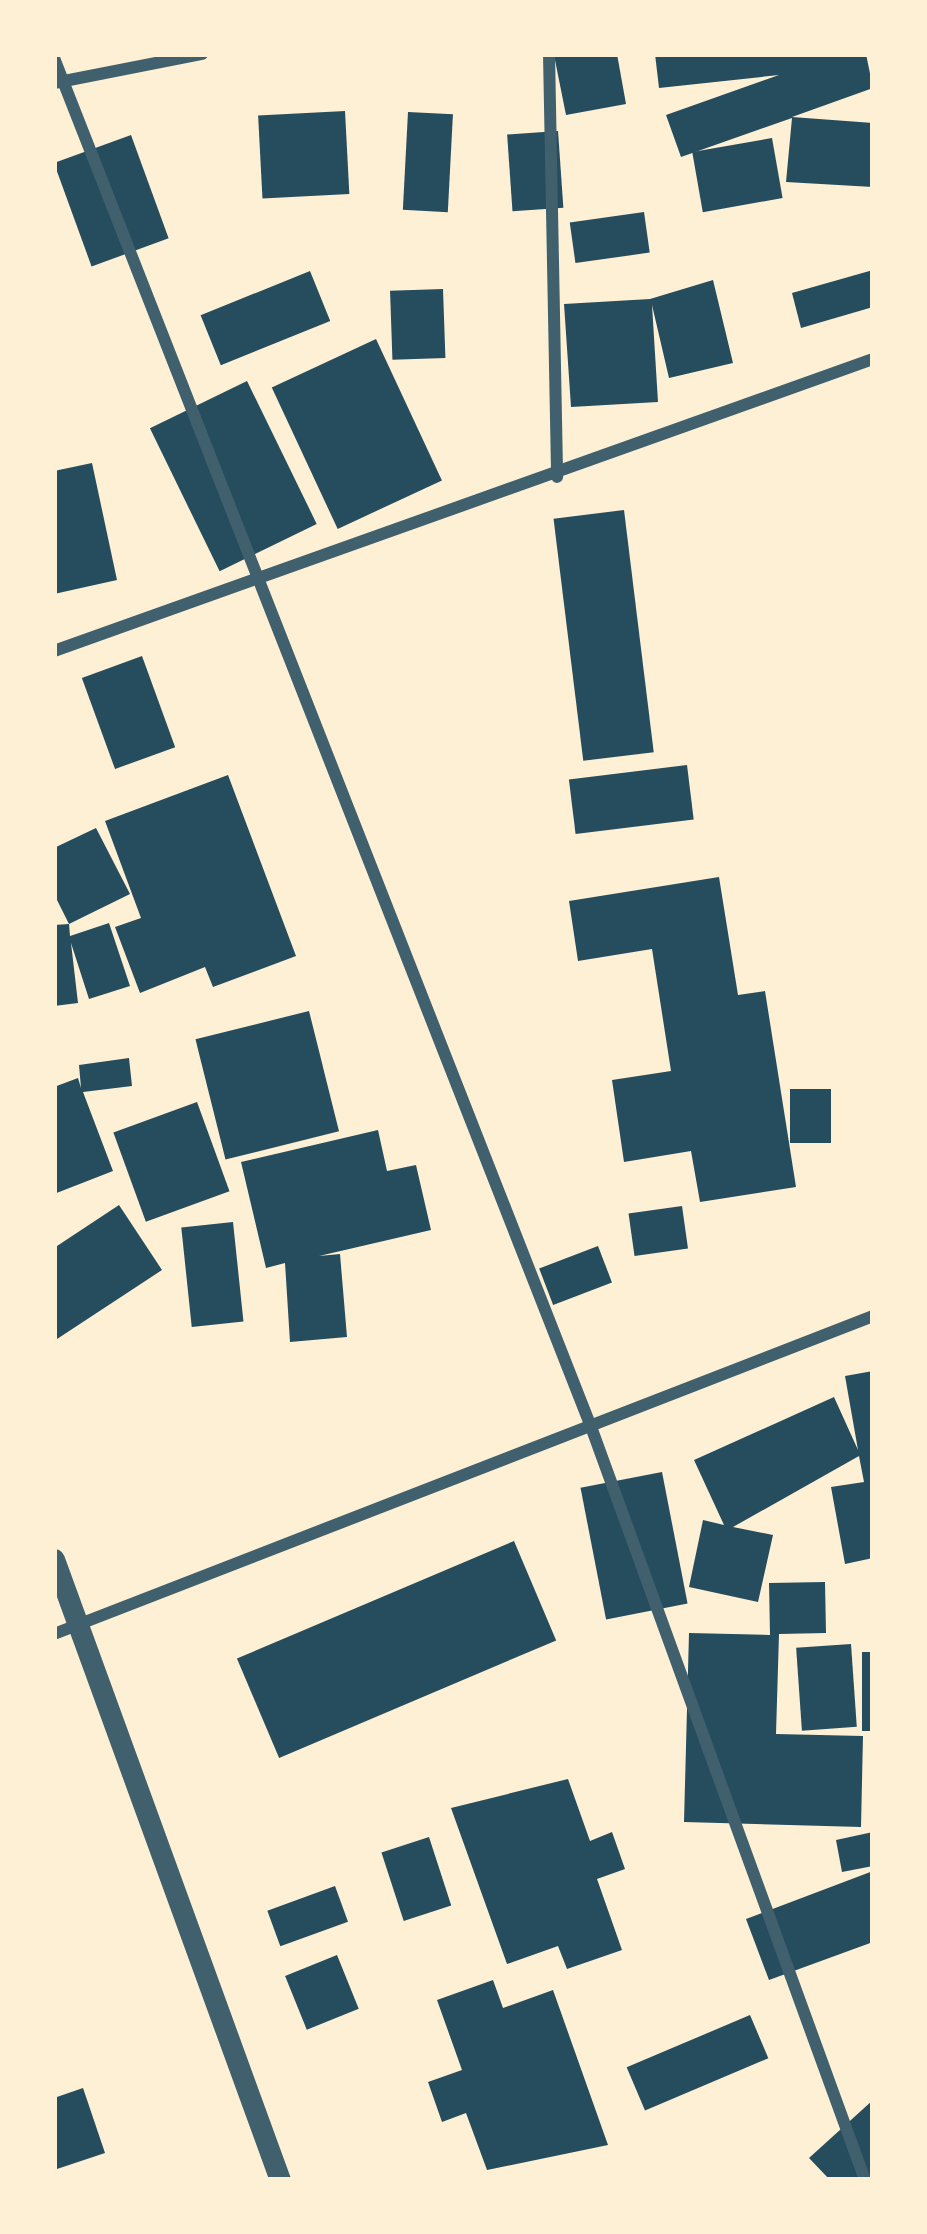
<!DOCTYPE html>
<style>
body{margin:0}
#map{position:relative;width:927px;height:2234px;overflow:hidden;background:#fdf0d5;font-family:"Sofia Sans Condensed",sans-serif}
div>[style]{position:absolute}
.building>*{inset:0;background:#264d5e;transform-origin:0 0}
.minor>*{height:12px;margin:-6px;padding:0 6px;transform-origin:6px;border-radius:6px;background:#3f606c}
.tertiary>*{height:21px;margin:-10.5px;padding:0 10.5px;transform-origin:10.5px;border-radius:10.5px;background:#3f606c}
span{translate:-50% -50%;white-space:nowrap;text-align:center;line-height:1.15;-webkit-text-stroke:9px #fdf0d5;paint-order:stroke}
.frame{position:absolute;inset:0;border:57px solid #fdf0d5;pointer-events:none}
</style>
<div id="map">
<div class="building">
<div style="clip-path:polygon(617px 54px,626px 104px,566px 115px,554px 55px)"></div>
<div style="clip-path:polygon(655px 54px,866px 54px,873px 88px,792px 117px,873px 123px,873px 187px,786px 182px,792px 118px,681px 157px,666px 115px,779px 75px,659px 88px)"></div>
<div style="left:345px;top:111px;width:83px;height:87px;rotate:87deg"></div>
<div style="left:408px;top:112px;width:45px;height:98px;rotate:3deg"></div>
<div style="left:558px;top:131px;width:77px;height:51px;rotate:86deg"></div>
<div style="left:131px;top:135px;width:110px;height:82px;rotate:70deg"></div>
<div style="left:772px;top:138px;width:61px;height:81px;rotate:80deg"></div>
<div style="left:644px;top:212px;width:41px;height:75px;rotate:82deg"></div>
<div style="clip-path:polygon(873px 270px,873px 307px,801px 328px,792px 293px)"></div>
<div style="left:310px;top:271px;width:54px;height:118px;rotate:68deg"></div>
<div style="clip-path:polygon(713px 280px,733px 363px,669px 378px,652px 305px,658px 402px,571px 407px,564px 304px,650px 299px)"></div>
<div style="left:443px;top:289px;width:69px;height:53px;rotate:88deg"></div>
<div style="left:376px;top:339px;width:156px;height:115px;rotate:65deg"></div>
<div style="left:247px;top:381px;width:159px;height:108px;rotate:64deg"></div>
<div style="clip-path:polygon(92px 463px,117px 580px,54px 594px,54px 471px)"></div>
<div style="left:624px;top:510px;width:244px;height:71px;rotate:83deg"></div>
<div style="left:142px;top:656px;width:97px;height:64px;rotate:70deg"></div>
<div style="left:687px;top:765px;width:55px;height:119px;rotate:83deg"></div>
<div style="clip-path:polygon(228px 775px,296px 956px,213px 987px,205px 967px,140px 993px,115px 927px,141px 918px,105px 821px)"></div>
<div style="clip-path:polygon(96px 828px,130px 894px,69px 924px,54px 894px,54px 848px)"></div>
<div style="clip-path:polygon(719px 877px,738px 995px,765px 991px,796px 1187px,700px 1202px,691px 1151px,624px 1162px,612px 1080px,671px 1071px,652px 949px,578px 961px,569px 901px)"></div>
<div style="clip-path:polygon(109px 923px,130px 986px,89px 999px,71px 943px,78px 1003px,54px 1006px,54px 925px,69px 924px,70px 936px)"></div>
<div style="left:309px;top:1011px;width:124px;height:117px;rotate:76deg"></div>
<div style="clip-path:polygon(129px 1058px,132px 1086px,83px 1092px,113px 1171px,54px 1194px,54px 1087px,78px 1078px,81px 1088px,79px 1065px)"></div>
<div style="left:790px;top:1089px;width:41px;height:54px"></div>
<div style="left:197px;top:1102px;width:95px;height:89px;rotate:70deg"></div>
<div style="clip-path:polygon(378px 1130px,387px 1171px,416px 1165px,431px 1230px,319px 1256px,340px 1254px,347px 1337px,290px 1342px,285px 1263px,266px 1268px,241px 1162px)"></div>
<div style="clip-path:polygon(119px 1205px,162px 1270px,54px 1341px,54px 1248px)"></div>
<div style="left:682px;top:1206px;width:43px;height:54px;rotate:82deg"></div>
<div style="left:233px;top:1222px;width:100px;height:52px;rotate:84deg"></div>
<div style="left:598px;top:1246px;width:39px;height:63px;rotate:69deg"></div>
<div style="clip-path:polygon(873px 1371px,873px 1558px,845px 1564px,831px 1487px,864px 1482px,859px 1456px,733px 1527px,773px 1535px,758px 1602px,689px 1587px,703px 1520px,724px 1525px,694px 1460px,834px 1397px,858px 1450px,845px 1376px)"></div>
<div style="left:662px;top:1472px;width:134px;height:83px;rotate:79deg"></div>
<div style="left:514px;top:1541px;width:108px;height:301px;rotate:67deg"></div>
<div style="clip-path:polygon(825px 1582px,826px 1633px,779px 1634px,776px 1734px,863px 1736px,861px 1827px,684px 1822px,689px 1633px,770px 1635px,769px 1583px)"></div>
<div style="left:851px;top:1644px;width:83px;height:55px;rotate:86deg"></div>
<div style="left:862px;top:1652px;width:11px;height:79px"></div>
<div style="clip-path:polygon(568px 1779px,590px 1841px,612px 1832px,625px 1869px,597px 1879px,622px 1950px,567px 1969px,558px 1946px,507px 1964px,451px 1808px)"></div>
<div style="clip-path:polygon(873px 1832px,873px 1866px,842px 1872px,836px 1840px)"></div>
<div style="left:429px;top:1837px;width:72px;height:50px;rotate:72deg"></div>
<div style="clip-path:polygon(873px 1871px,873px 1942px,769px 1980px,746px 1919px)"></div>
<div style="left:335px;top:1886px;width:38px;height:72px;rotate:70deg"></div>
<div style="left:337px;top:1955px;width:58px;height:56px;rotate:68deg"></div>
<div style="clip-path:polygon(493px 1980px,503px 2008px,553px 1990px,608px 2145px,487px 2170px,466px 2113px,442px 2122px,428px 2082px,462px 2070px,437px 2000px)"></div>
<div style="left:750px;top:2015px;width:47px;height:134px;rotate:67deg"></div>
<div style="clip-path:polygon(83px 2088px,105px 2153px,54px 2170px,54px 2098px)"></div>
<div style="clip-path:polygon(873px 2100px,873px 2180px,830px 2180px,809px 2158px)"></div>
</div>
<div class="minor">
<div style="left:549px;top:54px;width:423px;rotate:88.9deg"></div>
<div style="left:54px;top:58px;width:1467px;rotate:68.58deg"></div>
<div style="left:590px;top:1424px;width:804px;rotate:70.01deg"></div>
<div style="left:54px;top:83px;width:151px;rotate:-11.1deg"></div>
<div style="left:54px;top:651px;width:869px;rotate:-19.62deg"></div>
<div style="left:54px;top:1634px;width:879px;rotate:-21.22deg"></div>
</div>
<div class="tertiary">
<div style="left:54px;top:1559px;width:661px;rotate:70deg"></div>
</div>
<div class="frame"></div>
</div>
